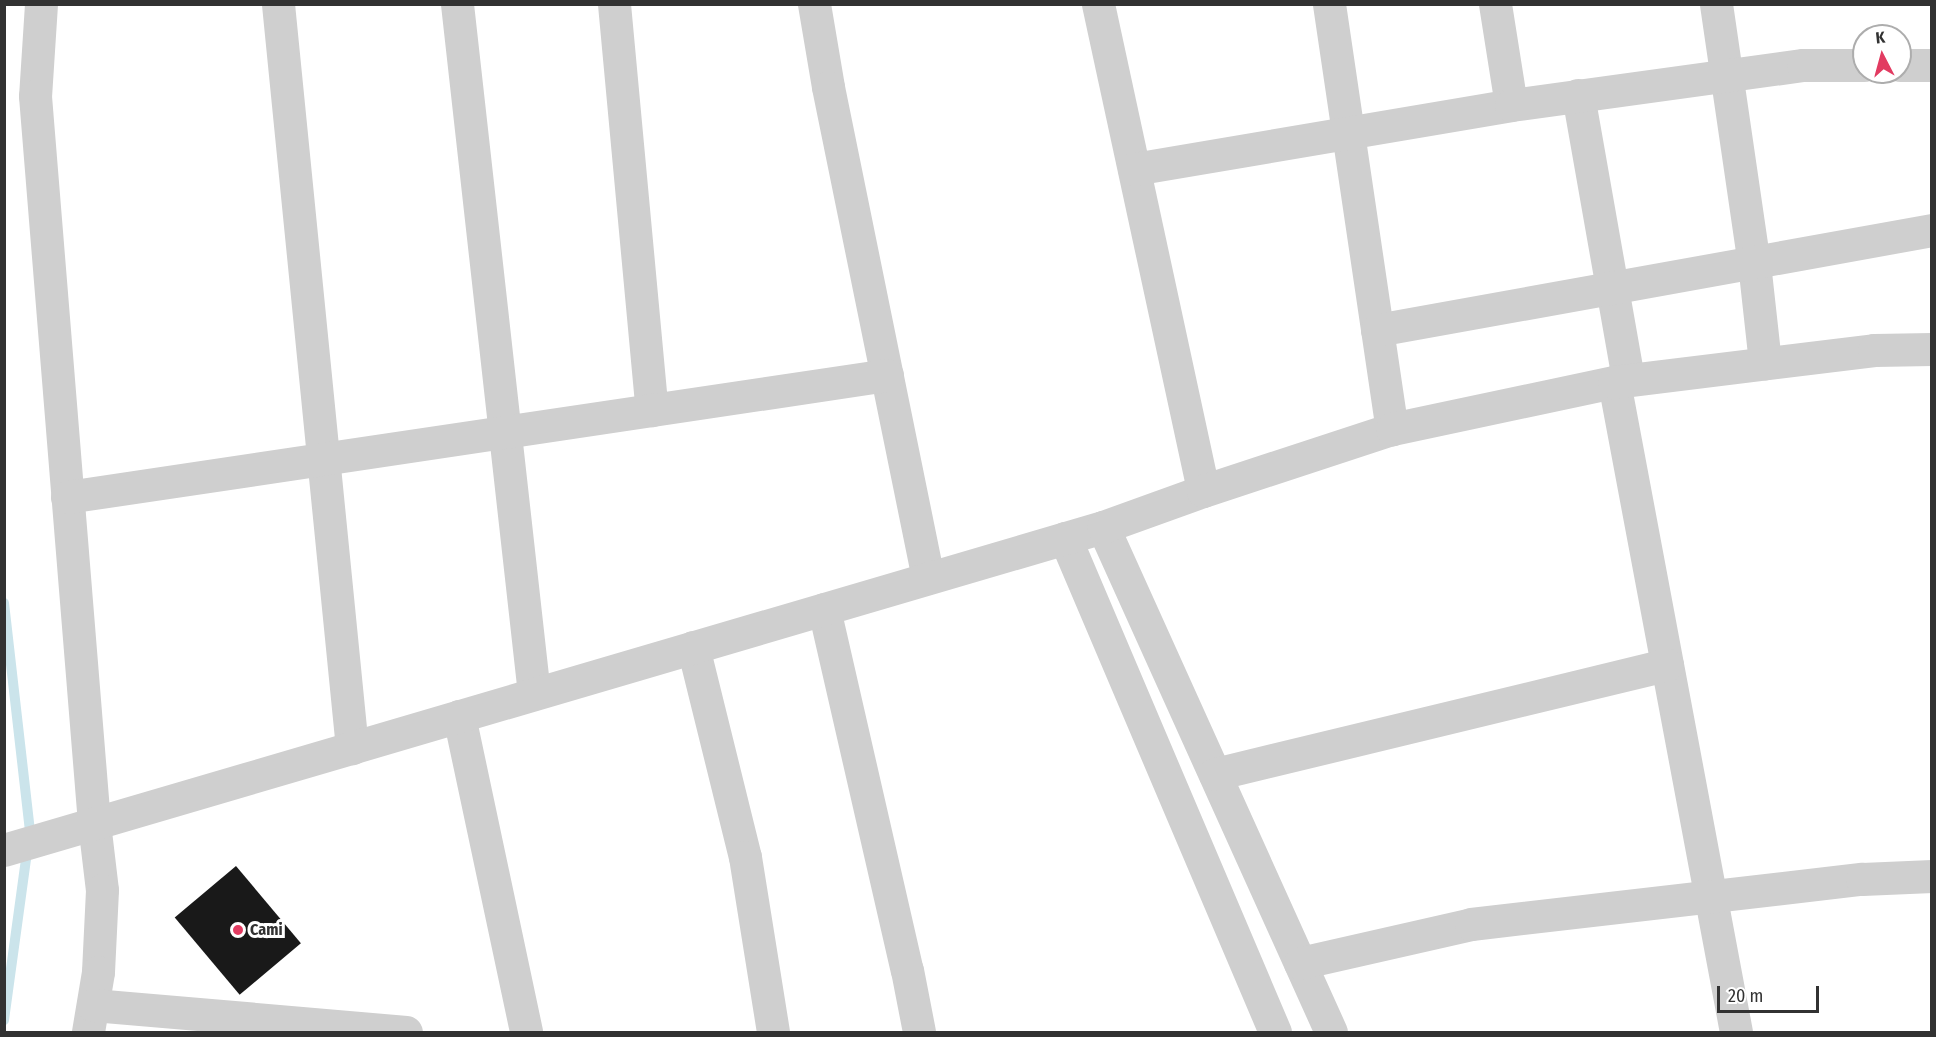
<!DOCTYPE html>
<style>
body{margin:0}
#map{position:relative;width:1936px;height:1037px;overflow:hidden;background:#fff;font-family:"Fira Sans Condensed",sans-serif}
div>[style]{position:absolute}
.stream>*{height:10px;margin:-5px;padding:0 5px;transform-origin:5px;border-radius:5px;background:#cbe4eb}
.building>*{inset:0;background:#191919;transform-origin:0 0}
.minor>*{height:33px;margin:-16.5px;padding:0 16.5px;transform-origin:16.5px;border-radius:16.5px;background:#cfcfcf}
.dots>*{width:16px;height:16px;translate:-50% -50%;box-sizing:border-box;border:3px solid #fff;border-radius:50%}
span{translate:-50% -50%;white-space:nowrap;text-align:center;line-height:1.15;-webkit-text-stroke:6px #fff;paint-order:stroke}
.poi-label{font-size:16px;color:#323232;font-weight:700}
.left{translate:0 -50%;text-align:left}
.frame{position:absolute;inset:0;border:6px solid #323232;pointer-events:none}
.north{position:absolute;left:1852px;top:24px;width:60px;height:60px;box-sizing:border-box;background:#fff;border:2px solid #adadad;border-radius:50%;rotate:354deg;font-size:16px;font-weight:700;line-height:24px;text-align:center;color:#323232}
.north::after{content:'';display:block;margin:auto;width:21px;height:27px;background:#e23b61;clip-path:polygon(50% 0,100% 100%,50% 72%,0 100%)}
.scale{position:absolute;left:1717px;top:986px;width:102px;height:27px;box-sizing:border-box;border:3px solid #323232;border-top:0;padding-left:8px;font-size:18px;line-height:21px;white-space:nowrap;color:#323232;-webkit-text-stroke:4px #fff;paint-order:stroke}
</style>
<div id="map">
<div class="stream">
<div style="left:4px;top:603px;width:228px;rotate:83.5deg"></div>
<div style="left:30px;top:830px;width:192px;rotate:97.8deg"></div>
</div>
<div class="building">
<div style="left:236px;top:866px;width:101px;height:80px;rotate:50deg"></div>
</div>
<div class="minor">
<div style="left:41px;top:4px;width:92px;rotate:93.7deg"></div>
<div style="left:35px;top:96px;width:729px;rotate:85.36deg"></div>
<div style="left:94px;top:823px;width:67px;rotate:83.2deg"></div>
<div style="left:102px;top:890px;width:82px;rotate:92.8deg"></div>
<div style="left:98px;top:972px;width:61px;rotate:99.5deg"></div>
<div style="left:278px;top:4px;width:748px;rotate:84.32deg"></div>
<div style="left:457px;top:4px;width:694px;rotate:83.63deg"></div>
<div style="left:614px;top:4px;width:408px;rotate:84.7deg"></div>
<div style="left:814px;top:4px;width:84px;rotate:80.4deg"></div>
<div style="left:828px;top:87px;width:501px;rotate:78.49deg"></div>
<div style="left:1098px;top:4px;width:498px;rotate:77.8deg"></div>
<div style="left:1329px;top:4px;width:430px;rotate:81.6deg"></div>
<div style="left:1495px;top:4px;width:102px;rotate:81deg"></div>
<div style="left:1716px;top:4px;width:262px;rotate:81.7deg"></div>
<div style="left:1754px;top:263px;width:101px;rotate:83.7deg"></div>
<div style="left:1900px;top:65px;width:32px"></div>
<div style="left:1578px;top:95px;width:289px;rotate:80deg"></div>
<div style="left:1134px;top:169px;width:382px;rotate:-9.6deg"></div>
<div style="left:1511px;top:105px;width:295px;rotate:-7.8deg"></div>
<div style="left:1803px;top:65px;width:61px"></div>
<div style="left:1377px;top:330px;width:564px;rotate:-10.21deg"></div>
<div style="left:1614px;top:382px;width:661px;rotate:79.37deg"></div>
<div style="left:67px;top:497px;width:829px;rotate:-8.46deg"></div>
<div style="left:1103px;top:527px;width:554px;rotate:65.7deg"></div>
<div style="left:1065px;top:538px;width:537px;rotate:66.97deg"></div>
<div style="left:824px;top:609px;width:370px;rotate:77.1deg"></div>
<div style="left:907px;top:970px;width:63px;rotate:79deg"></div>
<div style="left:693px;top:647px;width:216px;rotate:76.1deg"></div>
<div style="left:745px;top:857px;width:177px;rotate:80.9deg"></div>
<div style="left:459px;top:716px;width:323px;rotate:78deg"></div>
<div style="left:1215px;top:774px;width:465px;rotate:-13.6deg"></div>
<div style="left:4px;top:850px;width:1145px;rotate:-16.38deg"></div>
<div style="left:1103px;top:527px;width:106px;rotate:-19.8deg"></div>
<div style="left:1203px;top:491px;width:199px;rotate:-18.2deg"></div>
<div style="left:1392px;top:429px;width:227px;rotate:-12deg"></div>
<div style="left:1614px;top:382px;width:262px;rotate:-7deg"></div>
<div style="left:1874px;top:350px;width:58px;rotate:-1deg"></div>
<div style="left:1300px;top:963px;width:175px;rotate:-12.8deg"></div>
<div style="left:1471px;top:924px;width:394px;rotate:-6.6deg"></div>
<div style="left:1862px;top:879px;width:70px;rotate:-2.5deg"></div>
<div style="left:93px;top:1005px;width:314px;rotate:4.9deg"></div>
</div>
<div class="dots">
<div style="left:238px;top:930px;background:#e23b61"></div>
</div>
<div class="poi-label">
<span class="left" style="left:250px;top:930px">Cami</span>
</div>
<div class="frame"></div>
<div class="north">K</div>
<div class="scale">20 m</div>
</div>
